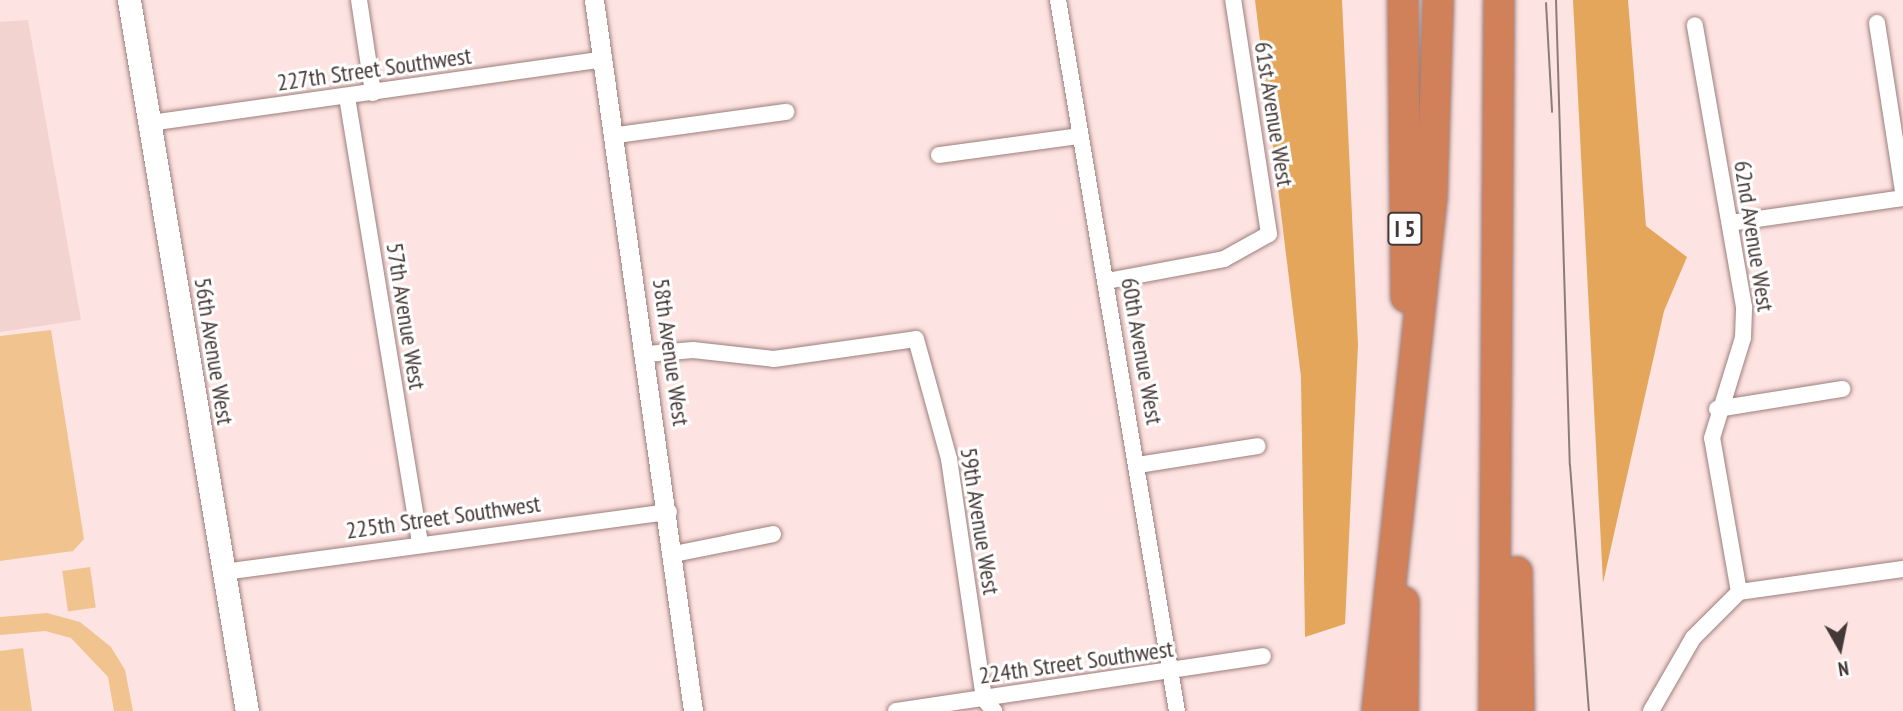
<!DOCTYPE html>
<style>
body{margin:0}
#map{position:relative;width:1903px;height:711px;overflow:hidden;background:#fde3e1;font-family:"PT Sans Narrow",sans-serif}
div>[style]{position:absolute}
.built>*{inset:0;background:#f3d3d0}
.green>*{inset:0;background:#f0c38f;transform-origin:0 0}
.forest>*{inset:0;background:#e4a65a}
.roads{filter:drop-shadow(0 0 2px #9c7f7c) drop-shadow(0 0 2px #9c7f7c)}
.minor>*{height:16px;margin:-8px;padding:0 8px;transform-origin:8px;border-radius:8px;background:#fff}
.tertiary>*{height:19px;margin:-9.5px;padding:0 9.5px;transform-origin:9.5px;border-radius:9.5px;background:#fff}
.secondary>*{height:23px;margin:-11.5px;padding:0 11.5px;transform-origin:11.5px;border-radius:11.5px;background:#fff}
.motorway>*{height:30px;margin:-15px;padding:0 15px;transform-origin:15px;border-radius:15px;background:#d08159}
.tram>*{height:2px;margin:-1px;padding:0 1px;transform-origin:1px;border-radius:1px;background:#8d7c7a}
span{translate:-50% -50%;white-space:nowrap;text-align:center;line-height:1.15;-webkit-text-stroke:6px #fff;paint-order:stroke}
.shield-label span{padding:2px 5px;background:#fff;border:2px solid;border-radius:5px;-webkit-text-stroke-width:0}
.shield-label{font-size:23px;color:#453937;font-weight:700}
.street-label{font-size:24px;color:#453937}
.north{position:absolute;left:1805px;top:613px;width:70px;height:70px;-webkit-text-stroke:5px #fff;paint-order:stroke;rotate:171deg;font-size:19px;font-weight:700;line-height:28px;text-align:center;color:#453937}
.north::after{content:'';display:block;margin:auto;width:24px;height:32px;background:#453937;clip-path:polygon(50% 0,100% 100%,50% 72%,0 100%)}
</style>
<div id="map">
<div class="built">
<div style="clip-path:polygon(28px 20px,81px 320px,0 332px,0 22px)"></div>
</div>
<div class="green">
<div style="clip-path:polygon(51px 330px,84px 539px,73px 551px,0 561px,0 336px)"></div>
<div style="left:90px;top:567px;width:41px;height:28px;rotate:82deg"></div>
<div style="clip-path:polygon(47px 613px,80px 622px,111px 647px,125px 670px,133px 711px,114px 711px,108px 677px,71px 638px,45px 631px,0 635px,0 617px)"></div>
<div style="clip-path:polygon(23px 648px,32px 711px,0 711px,0 651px)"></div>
</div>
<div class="forest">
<div style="clip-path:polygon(1255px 0,1342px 0,1358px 345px,1345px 624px,1305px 637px,1301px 377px)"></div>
<div style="clip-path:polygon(1573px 0,1628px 0,1646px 226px,1687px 257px,1664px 311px,1603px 583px)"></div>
</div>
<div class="roads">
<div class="minor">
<div style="left:359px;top:0;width:94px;rotate:81.4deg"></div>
<div style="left:1058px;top:0;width:721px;rotate:80.5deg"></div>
<div style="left:1877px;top:23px;width:169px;rotate:81.2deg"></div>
<div style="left:347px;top:97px;width:452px;rotate:80.7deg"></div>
<div style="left:150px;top:123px;width:458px;rotate:-8deg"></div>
<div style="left:617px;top:135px;width:171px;rotate:-7.8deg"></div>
<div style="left:939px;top:155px;width:142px;rotate:-7.7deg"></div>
<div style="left:1730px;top:223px;width:175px;rotate:-8.2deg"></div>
<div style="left:1107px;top:281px;width:119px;rotate:-10.6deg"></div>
<div style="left:1224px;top:259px;width:51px;rotate:-29.1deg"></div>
<div style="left:1269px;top:234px;width:237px;rotate:-98.7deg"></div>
<div style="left:647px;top:354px;width:46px;rotate:-5deg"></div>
<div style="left:693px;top:350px;width:81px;rotate:6.3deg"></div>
<div style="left:774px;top:359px;width:143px;rotate:-8deg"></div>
<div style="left:916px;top:339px;width:124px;rotate:74.6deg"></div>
<div style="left:949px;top:459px;width:243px;rotate:81.7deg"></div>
<div style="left:984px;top:699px;width:16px;rotate:50deg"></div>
<div style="left:1717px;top:409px;width:127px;rotate:-9.1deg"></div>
<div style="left:1138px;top:465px;width:121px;rotate:-9deg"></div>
<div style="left:674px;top:554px;width:101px;rotate:-11.4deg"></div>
<div style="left:224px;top:572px;width:449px;rotate:-7.7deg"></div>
<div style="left:1739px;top:592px;width:166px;rotate:-8deg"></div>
<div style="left:896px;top:711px;width:371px;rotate:-8.5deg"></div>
<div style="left:1651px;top:711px;width:84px;rotate:-60.1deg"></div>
<div style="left:1693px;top:638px;width:65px;rotate:-45deg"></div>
<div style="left:1739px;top:592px;width:156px;rotate:-99.9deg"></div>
<div style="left:1712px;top:438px;width:105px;rotate:-72.8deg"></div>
<div style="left:1743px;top:338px;width:31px;rotate:-88deg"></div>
<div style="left:1744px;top:307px;width:286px;rotate:-99.9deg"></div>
</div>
<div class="tertiary">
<div style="left:594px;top:0;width:718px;rotate:82.07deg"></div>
</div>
<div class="secondary">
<div style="left:129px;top:0;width:721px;rotate:80.58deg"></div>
</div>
<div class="motorway">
<div style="left:1403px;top:0;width:297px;rotate:89.4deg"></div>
<div style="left:1517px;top:572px;width:139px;rotate:89.2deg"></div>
<div style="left:1377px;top:711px;width:518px;rotate:-83.9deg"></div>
<div style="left:1432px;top:196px;width:196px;rotate:-88.2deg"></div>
<div style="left:1403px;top:711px;width:109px;rotate:-89.5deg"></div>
<div style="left:1494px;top:711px;width:711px;rotate:-89.6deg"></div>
</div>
</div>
<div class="tram">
<div style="left:1556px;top:0;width:465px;rotate:88.3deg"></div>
<div style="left:1570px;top:465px;width:247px;rotate:85.6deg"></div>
<div style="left:1546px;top:3px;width:109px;rotate:86.8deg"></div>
</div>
<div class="shield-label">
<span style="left:1405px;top:229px">I 5</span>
</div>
<div class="street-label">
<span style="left:374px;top:69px;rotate:-8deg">227th Street Southwest</span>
<span style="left:1274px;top:114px;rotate:81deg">61st Avenue West</span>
<span style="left:1754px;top:236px;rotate:81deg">62nd Avenue West</span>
<span style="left:406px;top:316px;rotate:81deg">57th Avenue West</span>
<span style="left:214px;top:351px;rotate:81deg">56th Avenue West</span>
<span style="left:1142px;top:351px;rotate:80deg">60th Avenue West</span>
<span style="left:671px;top:352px;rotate:82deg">58th Avenue West</span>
<span style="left:443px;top:517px;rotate:-8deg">225th Street Southwest</span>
<span style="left:980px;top:521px;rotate:81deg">59th Avenue West</span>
<span style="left:1076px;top:662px;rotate:-8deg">224th Street Southwest</span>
</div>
<div class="north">N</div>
</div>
